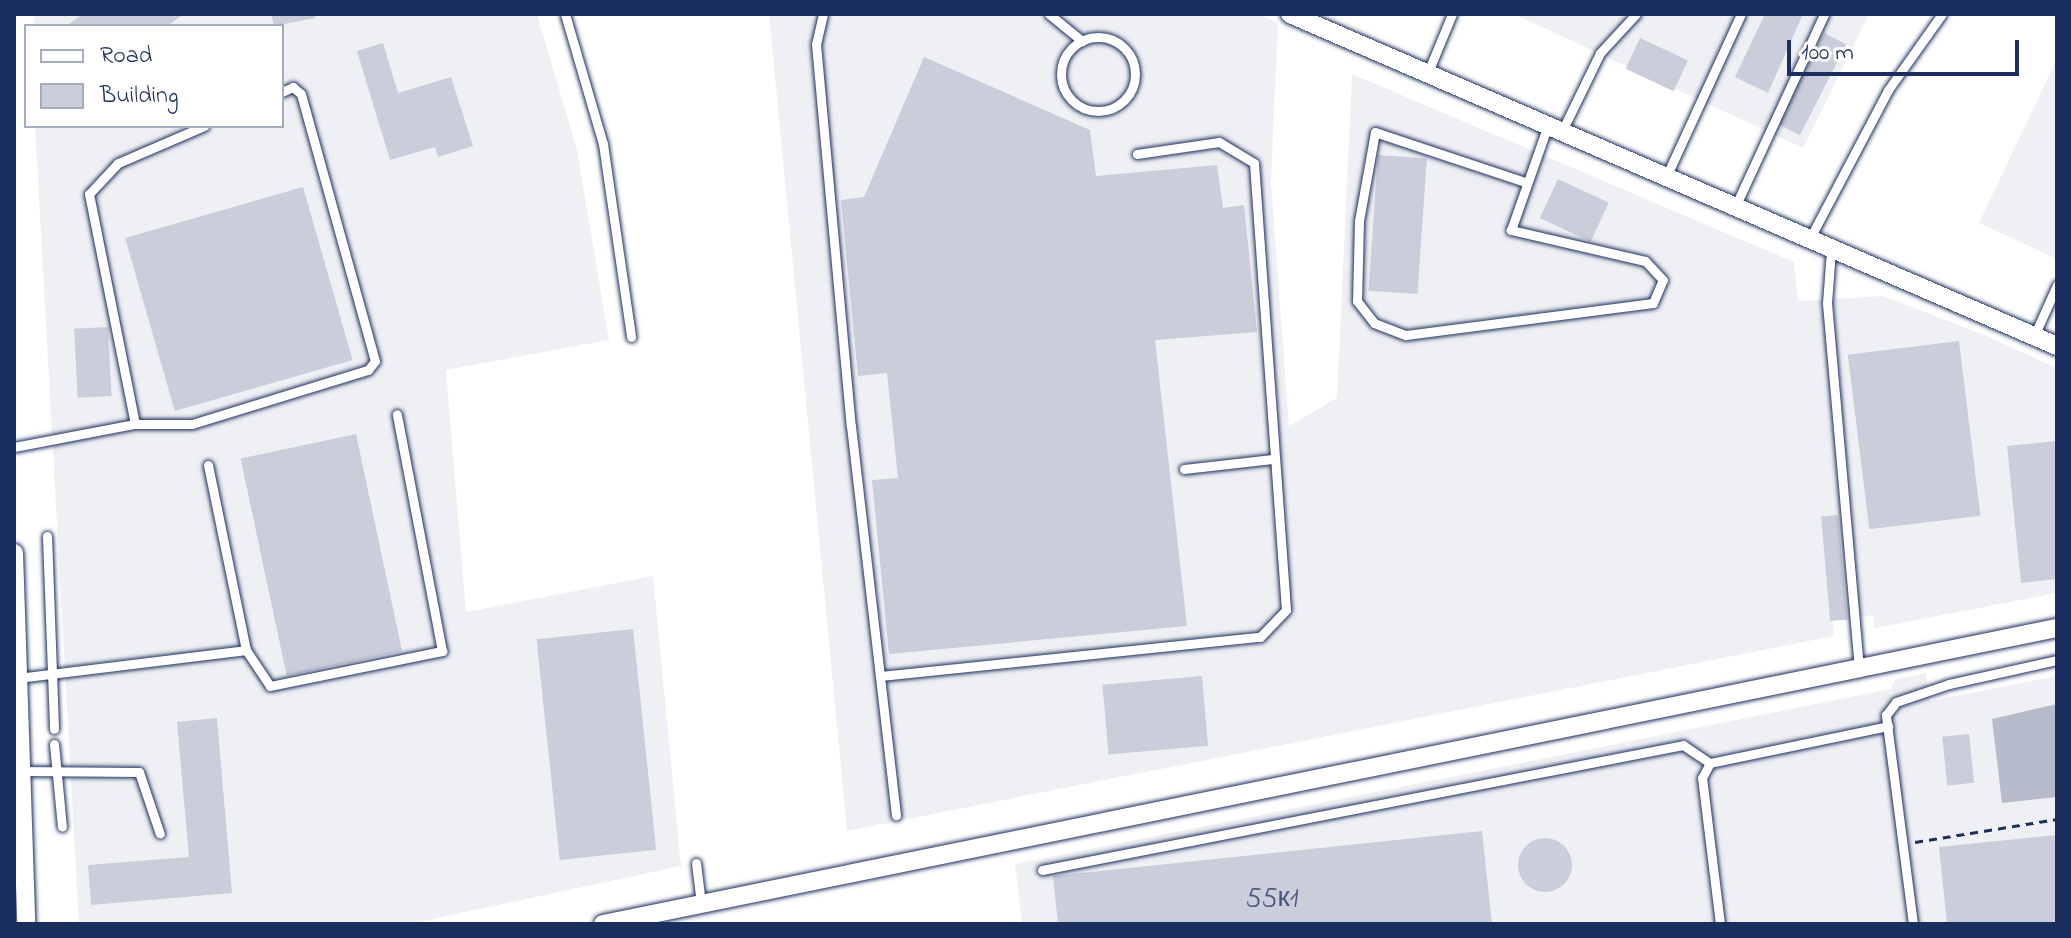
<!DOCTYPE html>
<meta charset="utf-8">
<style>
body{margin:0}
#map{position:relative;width:2071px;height:938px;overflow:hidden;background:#fff;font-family:"Indie Flower",sans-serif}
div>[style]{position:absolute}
.built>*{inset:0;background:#eff0f4}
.water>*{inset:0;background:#b5bbca}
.building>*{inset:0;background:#caceda;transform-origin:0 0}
.round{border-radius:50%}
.path>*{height:3px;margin-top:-1.5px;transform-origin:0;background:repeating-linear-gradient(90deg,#1b2f5e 0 8px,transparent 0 14px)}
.roads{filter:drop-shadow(0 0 2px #1b2f5e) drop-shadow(0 0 2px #1b2f5e)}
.lane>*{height:9px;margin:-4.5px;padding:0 4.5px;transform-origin:4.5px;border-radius:4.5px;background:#fff}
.lane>.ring{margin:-4.5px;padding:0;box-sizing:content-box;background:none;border:9px solid #fff;border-radius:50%}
.street>*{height:18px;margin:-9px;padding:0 9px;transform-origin:9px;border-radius:9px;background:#fff}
span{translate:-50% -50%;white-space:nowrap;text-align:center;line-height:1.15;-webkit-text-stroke:8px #fff;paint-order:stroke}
.number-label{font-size:28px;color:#47577d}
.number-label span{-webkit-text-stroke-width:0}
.frame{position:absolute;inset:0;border:16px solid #1b2f5e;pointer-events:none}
.legend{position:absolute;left:24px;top:24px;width:260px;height:104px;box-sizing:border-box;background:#fff;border:2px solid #a4acbf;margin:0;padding:10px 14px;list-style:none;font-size:24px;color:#1b2f5e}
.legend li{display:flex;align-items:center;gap:16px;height:40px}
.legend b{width:40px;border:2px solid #a4acbf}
.scale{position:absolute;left:1787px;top:40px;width:232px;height:36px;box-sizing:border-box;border:4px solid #1b2f5e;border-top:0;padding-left:10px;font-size:24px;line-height:28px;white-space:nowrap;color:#1b2f5e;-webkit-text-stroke:6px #fff;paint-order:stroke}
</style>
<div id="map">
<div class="built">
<div style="clip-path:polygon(36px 14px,537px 14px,577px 150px,609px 340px,446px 370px,466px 612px,653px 576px,681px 866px,410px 924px,79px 924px,35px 126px,282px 126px,282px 26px,33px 26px)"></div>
<div style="clip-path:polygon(769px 14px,1259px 14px,1278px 23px,1271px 182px,1289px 426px,1337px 398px,1352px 74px,1794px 262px,1798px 301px,1883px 296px,1982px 334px,2057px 368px,2057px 593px,1875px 628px,1873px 615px,1833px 621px,1834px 636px,847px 831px)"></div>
<div style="clip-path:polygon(1514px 14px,1869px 14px,1803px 148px)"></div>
<div style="clip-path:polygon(2057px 59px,2057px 259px,1979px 223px)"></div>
<div style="clip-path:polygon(1926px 673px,1930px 701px,2057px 676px,2057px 924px,1022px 924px,1015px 864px,1891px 689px,1895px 680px)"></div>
</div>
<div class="water">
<div style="clip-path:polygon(2057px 704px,2057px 797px,2002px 803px,1992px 719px)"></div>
</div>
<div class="building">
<div style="clip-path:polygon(83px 14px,184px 14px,167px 26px,66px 26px)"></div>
<div style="clip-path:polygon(271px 14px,315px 14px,315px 18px,274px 26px)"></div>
<div style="clip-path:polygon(1765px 14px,1803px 14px,1768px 93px,1735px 77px)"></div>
<div style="left:1824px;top:33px;width:25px;height:102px;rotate:27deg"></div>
<div style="left:1640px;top:38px;width:53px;height:34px;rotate:25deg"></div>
<div style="clip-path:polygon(383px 43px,398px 93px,451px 77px,473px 146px,438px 157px,435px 147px,390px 160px,357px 51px)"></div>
<div style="clip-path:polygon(924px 57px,1090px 130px,1096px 176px,1217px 165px,1223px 208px,1244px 205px,1257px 332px,1155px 340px,1187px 626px,889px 654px,872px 480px,898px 478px,887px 373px,858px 376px,841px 200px,864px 197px)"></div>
<div style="left:1378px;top:155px;width:49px;height:136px;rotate:4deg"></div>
<div style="left:1558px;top:179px;width:56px;height:43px;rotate:25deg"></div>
<div style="left:303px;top:187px;width:180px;height:185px;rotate:74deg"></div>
<div style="left:108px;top:327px;width:69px;height:34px;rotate:87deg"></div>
<div style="left:1959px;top:341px;width:176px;height:112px;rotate:83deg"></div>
<div style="left:356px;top:434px;width:222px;height:118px;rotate:78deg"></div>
<div style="clip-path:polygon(2057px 441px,2057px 579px,2021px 583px,2007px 446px)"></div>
<div style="left:1838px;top:515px;width:105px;height:17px;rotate:85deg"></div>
<div style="left:633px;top:629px;width:222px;height:97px;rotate:84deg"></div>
<div style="left:1202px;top:676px;width:70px;height:100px;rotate:85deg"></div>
<div style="clip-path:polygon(217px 718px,232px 893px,91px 905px,88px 865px,189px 857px,177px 722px)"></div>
<div style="left:1969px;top:734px;width:49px;height:27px;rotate:84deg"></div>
<div style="clip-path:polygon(1482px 831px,1492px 924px,1058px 924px,1053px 876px)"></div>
<div style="clip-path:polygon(2057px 835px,2057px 924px,1947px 924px,1939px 847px)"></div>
<div class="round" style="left:1518px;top:838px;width:54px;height:54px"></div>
</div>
<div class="path">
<div style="left:1915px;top:842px;width:144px;rotate:-9.2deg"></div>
</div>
<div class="roads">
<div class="lane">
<div style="left:565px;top:14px;width:135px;rotate:73.7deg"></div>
<div style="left:603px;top:144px;width:195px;rotate:81.7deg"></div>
<div style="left:823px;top:14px;width:31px;rotate:103deg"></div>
<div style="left:816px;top:44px;width:384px;rotate:84.8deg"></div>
<div style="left:851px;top:426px;width:392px;rotate:83.4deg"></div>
<div style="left:1049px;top:14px;width:43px;rotate:39.3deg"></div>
<div class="ring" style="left:1061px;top:37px;width:65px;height:65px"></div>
<div style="left:1428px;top:72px;width:63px;rotate:-67.5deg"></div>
<div style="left:1562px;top:131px;width:87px;rotate:-64deg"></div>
<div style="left:1600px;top:53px;width:53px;rotate:-47.3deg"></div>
<div style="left:1666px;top:177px;width:179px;rotate:-65.3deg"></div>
<div style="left:1525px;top:182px;width:158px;rotate:-161.6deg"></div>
<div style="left:1375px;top:132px;width:90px;rotate:100.2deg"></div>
<div style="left:1359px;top:221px;width:80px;rotate:91.4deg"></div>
<div style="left:1357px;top:301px;width:28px;rotate:52deg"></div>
<div style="left:1374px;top:323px;width:34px;rotate:21deg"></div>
<div style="left:1406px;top:335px;width:249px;rotate:-7.4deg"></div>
<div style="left:1653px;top:303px;width:25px;rotate:-67deg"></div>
<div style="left:1663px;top:280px;width:26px;rotate:-133deg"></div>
<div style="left:1645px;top:261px;width:138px;rotate:-167deg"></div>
<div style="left:1511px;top:230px;width:111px;rotate:-70.6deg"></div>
<div style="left:1735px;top:207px;width:213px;rotate:-65.2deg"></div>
<div style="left:1809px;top:240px;width:170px;rotate:-62.2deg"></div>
<div style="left:1888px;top:90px;width:93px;rotate:-54.6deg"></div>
<div style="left:1831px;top:250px;width:53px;rotate:94.3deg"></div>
<div style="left:1827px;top:303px;width:367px;rotate:85deg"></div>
<div style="left:2034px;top:336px;width:56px;rotate:-65.7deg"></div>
<div style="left:135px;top:424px;width:235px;rotate:-101.3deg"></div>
<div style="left:89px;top:194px;width:42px;rotate:-46.9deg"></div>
<div style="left:118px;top:163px;width:94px;rotate:-23.3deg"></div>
<div style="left:14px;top:447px;width:123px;rotate:-10.8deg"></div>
<div style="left:135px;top:424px;width:57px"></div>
<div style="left:192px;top:424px;width:184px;rotate:-17.1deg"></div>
<div style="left:368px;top:370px;width:11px;rotate:-52deg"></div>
<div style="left:375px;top:361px;width:277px;rotate:-105.5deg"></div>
<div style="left:301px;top:94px;width:11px;rotate:-139deg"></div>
<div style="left:293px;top:87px;width:12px;rotate:156deg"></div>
<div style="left:208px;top:465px;width:189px;rotate:78.4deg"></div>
<div style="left:246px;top:650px;width:43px;rotate:56.3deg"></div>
<div style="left:270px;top:686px;width:176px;rotate:-11.5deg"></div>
<div style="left:442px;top:651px;width:241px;rotate:-100.8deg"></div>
<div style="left:1184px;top:469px;width:89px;rotate:-6.5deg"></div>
<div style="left:47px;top:536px;width:193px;rotate:87.9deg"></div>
<div style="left:880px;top:676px;width:382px;rotate:-5.9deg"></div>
<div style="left:1260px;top:637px;width:37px;rotate:-46deg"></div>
<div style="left:1286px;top:610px;width:448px;rotate:-94.1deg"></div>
<div style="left:1254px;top:163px;width:41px;rotate:-149deg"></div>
<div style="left:1219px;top:142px;width:83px;rotate:171.7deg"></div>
<div style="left:18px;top:678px;width:230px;rotate:-7deg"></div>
<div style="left:54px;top:744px;width:83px;rotate:84.5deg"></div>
<div style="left:21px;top:771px;width:118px;rotate:0.5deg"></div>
<div style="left:139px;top:772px;width:65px;rotate:71.3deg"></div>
<div style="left:696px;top:863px;width:41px;rotate:83deg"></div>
<div style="left:1042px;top:870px;width:653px;rotate:-11.03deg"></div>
<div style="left:1683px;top:745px;width:32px;rotate:34deg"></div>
<div style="left:1720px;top:924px;width:147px;rotate:-97deg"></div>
<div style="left:1702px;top:778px;width:17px;rotate:-62deg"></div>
<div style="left:1710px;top:763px;width:182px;rotate:-11.7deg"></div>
<div style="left:1913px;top:924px;width:211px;rotate:-97.4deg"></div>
<div style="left:1886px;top:715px;width:16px;rotate:-52deg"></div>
<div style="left:1896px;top:702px;width:56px;rotate:-18.8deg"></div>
<div style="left:1949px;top:684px;width:111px;rotate:-12.5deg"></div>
</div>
<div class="street">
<div style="left:1290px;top:14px;width:836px;rotate:23.41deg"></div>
<div style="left:14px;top:553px;width:371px;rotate:88.1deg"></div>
<div style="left:603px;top:924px;width:1484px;rotate:-11.51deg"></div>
</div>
</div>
<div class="number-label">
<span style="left:1272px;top:900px">55к1</span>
</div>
<div class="frame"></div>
<ul class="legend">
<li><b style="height:10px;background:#fff"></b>Road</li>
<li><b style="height:22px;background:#caceda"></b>Building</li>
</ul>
<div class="scale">100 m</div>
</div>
